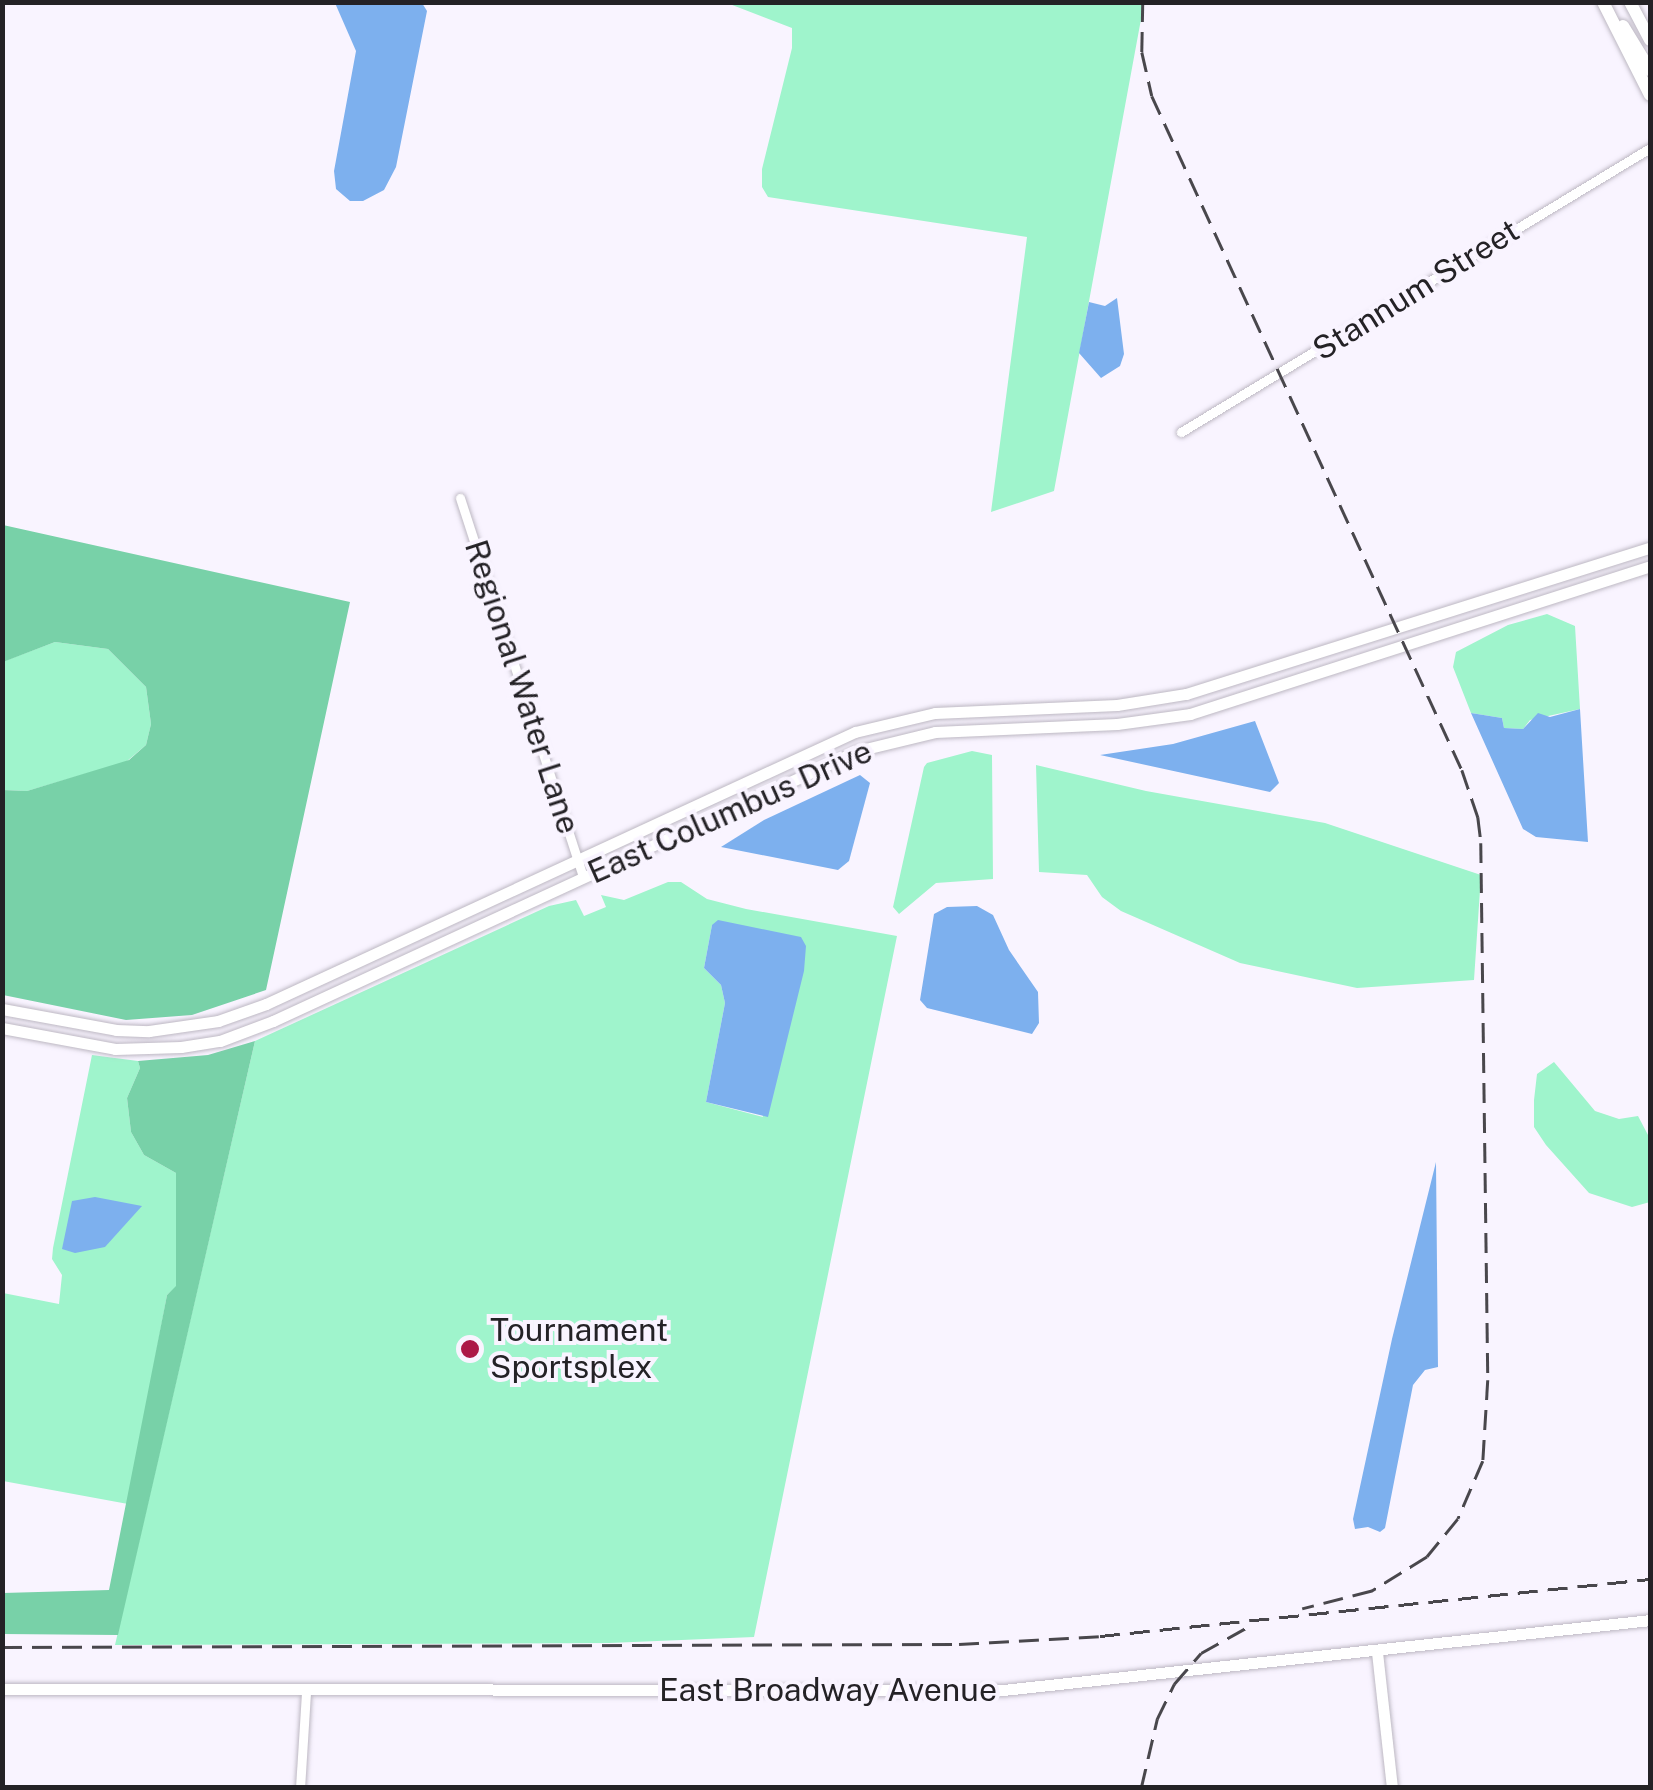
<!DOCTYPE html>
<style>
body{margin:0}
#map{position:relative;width:1653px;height:1790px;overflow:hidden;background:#f9f4ff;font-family:"Public Sans",sans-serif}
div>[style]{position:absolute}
.green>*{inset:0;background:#9ff4cc}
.forest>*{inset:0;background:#78d1a8}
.water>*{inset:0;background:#7db0ee}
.roads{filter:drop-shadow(0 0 2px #bdb8c3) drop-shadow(0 0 2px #bdb8c3)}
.street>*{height:9px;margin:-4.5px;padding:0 4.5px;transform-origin:4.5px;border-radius:4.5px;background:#fff}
.secondary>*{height:11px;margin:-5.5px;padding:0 5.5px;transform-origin:5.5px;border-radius:5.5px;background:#fff}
.primary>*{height:12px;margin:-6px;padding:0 6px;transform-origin:6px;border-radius:6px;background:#fff}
.rail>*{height:2.5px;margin-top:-1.25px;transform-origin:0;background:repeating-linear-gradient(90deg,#49474c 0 20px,transparent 0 30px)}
.dots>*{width:28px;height:28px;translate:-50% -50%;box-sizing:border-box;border:5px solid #f9f4ff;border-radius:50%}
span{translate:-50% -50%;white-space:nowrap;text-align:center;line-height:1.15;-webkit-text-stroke:8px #f9f4ff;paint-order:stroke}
.street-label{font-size:32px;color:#242226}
.poi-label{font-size:32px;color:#242226}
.left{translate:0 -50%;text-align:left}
.frame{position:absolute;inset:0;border:5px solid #242226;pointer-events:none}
</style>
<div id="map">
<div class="green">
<div style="clip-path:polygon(727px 3px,1144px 3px,1054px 491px,991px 512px,1027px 237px,768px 197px,762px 187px,762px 169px,792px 48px,792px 28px)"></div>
<div style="clip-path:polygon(1547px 614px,1575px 626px,1580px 709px,1530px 720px,1523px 729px,1504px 728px,1502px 718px,1471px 713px,1453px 667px,1456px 652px,1508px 625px)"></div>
<div style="clip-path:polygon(55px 642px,108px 649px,146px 687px,151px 724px,146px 745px,126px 762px,27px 791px,3px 790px,2px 662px)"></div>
<div style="clip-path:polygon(972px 751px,992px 755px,993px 879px,936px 883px,899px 914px,893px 907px,924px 767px,927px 763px)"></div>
<div style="clip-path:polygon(1036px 765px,1146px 791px,1325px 823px,1481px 875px,1474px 980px,1357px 988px,1240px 963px,1121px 911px,1102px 897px,1087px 875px,1039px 872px)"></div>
<div style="clip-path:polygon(evenodd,668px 882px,681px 882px,707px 899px,746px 909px,897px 936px,754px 1637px,609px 1643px,115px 1645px,255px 1041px,549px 906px,576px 900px,584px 916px,606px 907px,601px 895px,624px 900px,668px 882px,712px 925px,763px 1117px,706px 1102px,725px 1003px,721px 985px,704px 968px,712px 925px)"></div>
<div style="clip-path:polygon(92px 1055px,138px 1061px,140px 1068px,127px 1098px,131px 1132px,144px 1155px,176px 1173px,176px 1287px,167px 1295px,128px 1504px,3px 1481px,3px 1293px,59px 1304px,62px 1275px,52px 1259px,53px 1248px)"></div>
<div style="clip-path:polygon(1554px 1062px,1595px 1111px,1619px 1119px,1638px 1116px,1648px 1135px,1650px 1202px,1632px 1207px,1589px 1193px,1546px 1145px,1534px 1127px,1534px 1100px,1537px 1074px)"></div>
</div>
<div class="forest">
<div style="clip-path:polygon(3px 525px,350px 602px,266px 990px,192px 1015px,126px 1020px,3px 995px,3px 790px,27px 791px,129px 760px,146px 745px,151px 724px,146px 687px,108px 649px,55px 642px,3px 662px)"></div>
<div style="clip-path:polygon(255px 1041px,118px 1635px,3px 1634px,3px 1593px,109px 1590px,167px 1295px,176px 1286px,176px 1173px,144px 1155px,131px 1132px,127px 1098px,140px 1068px,138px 1061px,208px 1055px)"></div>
</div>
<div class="water">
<div style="clip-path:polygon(335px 3px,422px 3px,427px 11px,396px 167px,384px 190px,363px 201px,350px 201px,336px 189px,334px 171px,356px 51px)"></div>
<div style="clip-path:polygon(1117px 298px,1124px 354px,1120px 366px,1101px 378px,1079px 353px,1089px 302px,1105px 306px)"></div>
<div style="clip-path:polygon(1580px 709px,1588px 842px,1536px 837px,1523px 829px,1471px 713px,1502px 718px,1504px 728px,1523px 729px,1538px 713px,1550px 717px)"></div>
<div style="clip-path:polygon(1255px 721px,1279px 783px,1270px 792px,1100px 755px,1173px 744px)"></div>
<div style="clip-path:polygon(860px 775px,870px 783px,849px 861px,838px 870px,721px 847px,764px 820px)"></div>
<div style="clip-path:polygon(947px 907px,977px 906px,993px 915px,1009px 950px,1038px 992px,1039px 1023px,1032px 1034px,927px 1008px,920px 1000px,934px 914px)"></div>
<div style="clip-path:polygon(718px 920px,801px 937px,806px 946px,804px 971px,768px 1117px,706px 1102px,725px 1003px,721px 985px,704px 968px,712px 925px)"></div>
<div style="clip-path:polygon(1436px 1162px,1438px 1367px,1425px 1370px,1413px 1385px,1385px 1528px,1380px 1532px,1368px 1527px,1355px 1529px,1353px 1519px,1392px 1339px)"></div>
<div style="clip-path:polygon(95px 1197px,142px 1206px,105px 1247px,75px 1253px,62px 1249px,72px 1201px)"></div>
</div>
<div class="roads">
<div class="street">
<div style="left:1181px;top:432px;width:548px;rotate:-31.2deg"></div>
<div style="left:460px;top:498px;width:398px;rotate:72deg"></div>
<div style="left:300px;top:1788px;width:96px;rotate:-86.4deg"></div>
</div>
<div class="secondary">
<div style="left:2px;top:1009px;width:116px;rotate:10.4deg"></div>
<div style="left:116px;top:1030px;width:33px;rotate:2deg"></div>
<div style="left:149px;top:1031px;width:70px;rotate:-8.2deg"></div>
<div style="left:218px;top:1021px;width:51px;rotate:-19.5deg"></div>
<div style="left:266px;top:1004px;width:649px;rotate:-24.79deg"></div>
<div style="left:855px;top:732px;width:82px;rotate:-13.4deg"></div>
<div style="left:935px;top:713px;width:182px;rotate:-2.5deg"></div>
<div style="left:1117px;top:705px;width:70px;rotate:-9.1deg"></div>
<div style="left:1186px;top:694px;width:486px;rotate:-17.5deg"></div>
<div style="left:2px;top:1028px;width:115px;rotate:10.5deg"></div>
<div style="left:115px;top:1049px;width:66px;rotate:-1.7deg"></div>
<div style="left:181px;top:1047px;width:39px;rotate:-9deg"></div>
<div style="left:220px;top:1041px;width:57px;rotate:-20.7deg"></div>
<div style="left:273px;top:1021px;width:643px;rotate:-24.81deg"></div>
<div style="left:857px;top:751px;width:80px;rotate:-13.7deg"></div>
<div style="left:935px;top:732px;width:182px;rotate:-2.5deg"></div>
<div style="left:1117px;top:724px;width:74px;rotate:-7.8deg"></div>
<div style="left:1190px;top:714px;width:483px;rotate:-17.8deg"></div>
<div style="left:1377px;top:1652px;width:137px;rotate:83.7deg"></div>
<div style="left:2px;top:1689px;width:1001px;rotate:0.06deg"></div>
<div style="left:1003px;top:1690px;width:651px;rotate:-6.17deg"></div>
</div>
<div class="primary">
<div style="left:1603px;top:2px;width:104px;rotate:63.2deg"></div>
<div style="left:1630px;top:2px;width:43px;rotate:62.2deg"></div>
<div style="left:1623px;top:26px;width:52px;rotate:58.5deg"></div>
</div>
</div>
<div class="rail">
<div style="left:1143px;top:2px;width:50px;rotate:91.1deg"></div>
<div style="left:1142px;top:52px;width:45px;rotate:77.2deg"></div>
<div style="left:1152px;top:96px;width:742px;rotate:65.3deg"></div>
<div style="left:1462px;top:770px;width:50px;rotate:71.2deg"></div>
<div style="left:1478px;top:817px;width:26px;rotate:83deg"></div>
<div style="left:1481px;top:843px;width:537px;rotate:89.25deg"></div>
<div style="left:1488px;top:1380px;width:81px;rotate:93.5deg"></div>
<div style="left:1483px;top:1461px;width:63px;rotate:113.3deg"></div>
<div style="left:1458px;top:1519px;width:49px;rotate:129.2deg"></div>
<div style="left:1427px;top:1557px;width:65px;rotate:148.3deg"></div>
<div style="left:1372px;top:1591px;width:72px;rotate:165.6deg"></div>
<div style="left:2px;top:1647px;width:957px;rotate:-0.18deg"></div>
<div style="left:959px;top:1644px;width:141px;rotate:-3.2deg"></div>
<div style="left:1100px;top:1636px;width:553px;rotate:-5.92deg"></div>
<div style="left:1141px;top:1788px;width:71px;rotate:-76.9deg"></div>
<div style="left:1157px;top:1719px;width:39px;rotate:-64deg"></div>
<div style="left:1174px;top:1684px;width:41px;rotate:-48.9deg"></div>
<div style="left:1201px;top:1653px;width:51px;rotate:-29.1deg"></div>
</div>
<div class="dots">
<div style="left:470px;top:1349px;background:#ac1847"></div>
</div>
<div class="street-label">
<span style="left:1416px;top:290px;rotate:-32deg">Stannum Street</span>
<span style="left:522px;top:687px;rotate:72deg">Regional Water Lane</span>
<span style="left:730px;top:812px;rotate:-24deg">East Columbus Drive</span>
<span style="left:828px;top:1690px">East Broadway Avenue</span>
</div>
<div class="poi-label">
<span class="left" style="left:490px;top:1349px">Tournament<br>Sportsplex</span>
</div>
<div class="frame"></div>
</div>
